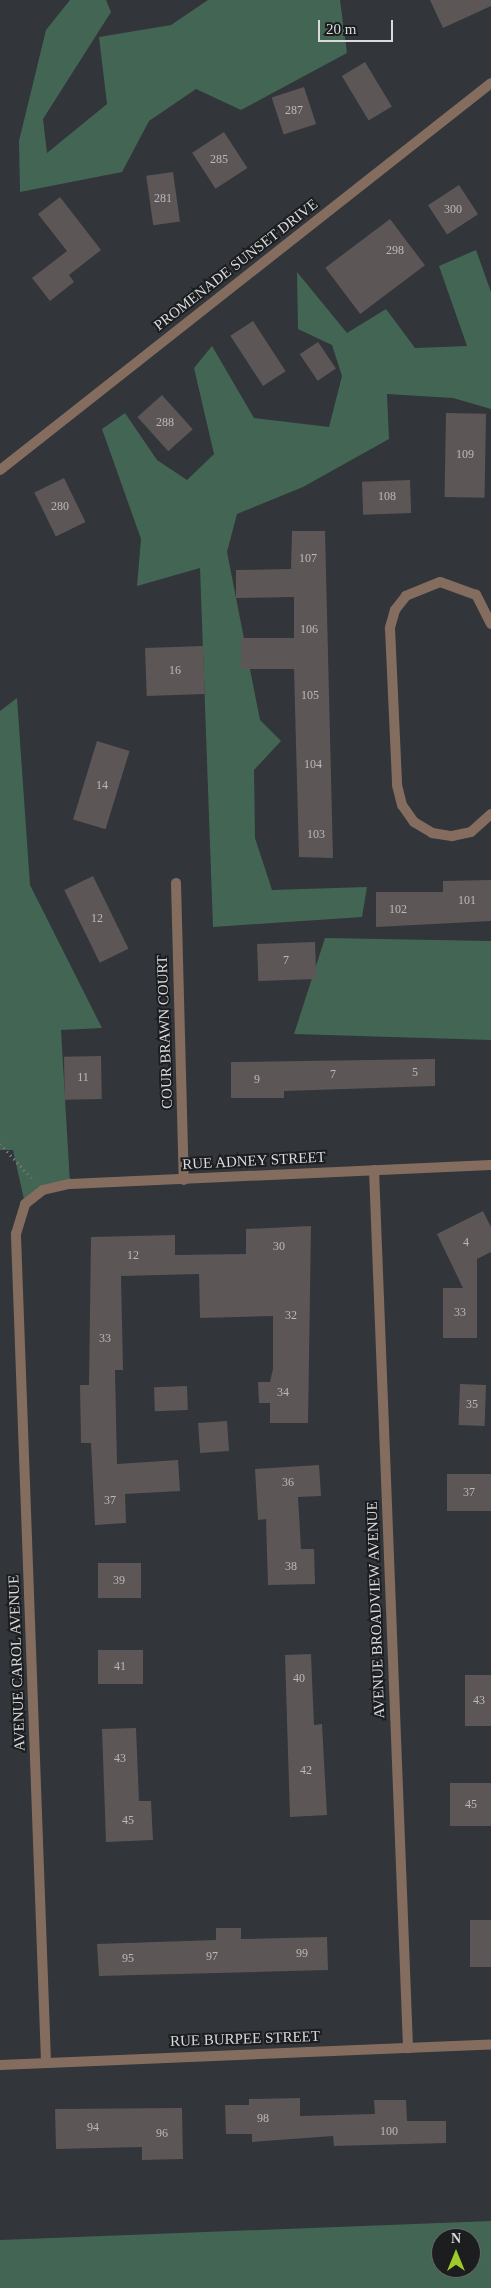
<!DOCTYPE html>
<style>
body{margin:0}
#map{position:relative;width:491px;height:2288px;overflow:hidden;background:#32353a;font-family:"Times New Roman",serif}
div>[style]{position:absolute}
.green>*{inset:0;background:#426653}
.building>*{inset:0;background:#5d5656;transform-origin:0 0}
.path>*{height:3px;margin-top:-1.5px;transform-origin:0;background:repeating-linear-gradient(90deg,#76787d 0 1px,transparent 0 5px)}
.minor>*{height:10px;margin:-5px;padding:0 5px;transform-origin:5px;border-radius:5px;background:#846d5f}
.tertiary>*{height:10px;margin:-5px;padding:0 5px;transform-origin:5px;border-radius:5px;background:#846d5f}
span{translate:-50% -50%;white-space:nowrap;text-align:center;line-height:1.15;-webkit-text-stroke:4px #1b1d1f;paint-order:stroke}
.number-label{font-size:12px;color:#b9b9bb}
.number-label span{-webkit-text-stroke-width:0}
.street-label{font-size:15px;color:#d8dadd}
.north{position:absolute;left:431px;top:2228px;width:50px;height:50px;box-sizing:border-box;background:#1b1d1f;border:1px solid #67696b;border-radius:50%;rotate:0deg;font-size:14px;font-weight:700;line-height:20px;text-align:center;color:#d8dadd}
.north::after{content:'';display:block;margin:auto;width:18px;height:22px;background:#a0ca2c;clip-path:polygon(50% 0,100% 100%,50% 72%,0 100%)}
.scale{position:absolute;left:318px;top:20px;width:75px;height:22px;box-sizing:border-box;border:2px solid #d8dadd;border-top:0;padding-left:6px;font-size:15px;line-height:18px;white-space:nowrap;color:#d8dadd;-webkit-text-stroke:4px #1b1d1f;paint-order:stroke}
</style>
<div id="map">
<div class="green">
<div style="clip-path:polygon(70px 0,106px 0,111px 12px,43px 119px,47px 153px,107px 104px,99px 37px,171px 25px,208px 0,340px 0,347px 53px,241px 110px,196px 89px,149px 121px,122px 172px,20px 192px,19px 141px,46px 30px)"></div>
<div style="clip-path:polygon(476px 250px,491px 292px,491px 409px,453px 398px,387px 394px,389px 439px,303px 487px,237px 514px,227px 552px,260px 720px,281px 741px,254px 770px,255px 838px,272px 890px,367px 887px,362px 917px,213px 927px,200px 568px,137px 586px,141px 539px,102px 429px,125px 413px,157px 460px,187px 480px,214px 454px,194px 368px,212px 346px,254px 418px,329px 427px,342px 376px,332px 345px,298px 329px,297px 272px,347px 333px,386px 309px,415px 348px,467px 346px,439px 266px)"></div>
<div style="clip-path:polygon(17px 698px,30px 885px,102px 1028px,61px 1030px,70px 1184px,43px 1190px,25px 1204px,13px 1150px,0 1150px,0 711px)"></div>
<div style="clip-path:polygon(325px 938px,491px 941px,491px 1040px,294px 1034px)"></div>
<div style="clip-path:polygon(evenodd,491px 2221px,491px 2288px,0 2288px,0 2240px,491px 2221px,441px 2238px,471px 2238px,471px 2268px,441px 2268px,441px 2238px)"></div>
</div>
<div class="building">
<div style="clip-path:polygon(430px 0,491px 0,491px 6px,443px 28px)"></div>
<div style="left:365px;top:62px;width:52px;height:27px;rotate:59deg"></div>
<div style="left:304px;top:87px;width:39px;height:34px;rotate:72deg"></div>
<div style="left:224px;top:132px;width:43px;height:38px;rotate:57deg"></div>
<div style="left:173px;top:172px;width:50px;height:27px;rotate:82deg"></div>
<div style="left:459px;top:185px;width:35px;height:37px;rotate:57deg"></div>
<div style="clip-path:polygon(60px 197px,101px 250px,69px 275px,74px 282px,50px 301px,32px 278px,67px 251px,38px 214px)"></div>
<div style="left:390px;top:219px;width:58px;height:81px;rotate:53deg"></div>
<div style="left:253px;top:321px;width:60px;height:27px;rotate:57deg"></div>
<div style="left:318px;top:342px;width:32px;height:22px;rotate:56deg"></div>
<div style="left:162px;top:395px;width:46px;height:33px;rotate:48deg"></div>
<div style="left:446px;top:413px;width:40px;height:84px;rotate:1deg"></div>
<div style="left:64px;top:478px;width:49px;height:33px;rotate:64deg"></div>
<div style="left:410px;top:480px;width:33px;height:48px;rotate:88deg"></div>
<div style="clip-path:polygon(292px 531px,325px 531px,333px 858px,299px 857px,294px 669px,241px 669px,241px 638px,294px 638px,294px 597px,236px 598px,236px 570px,291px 569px)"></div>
<div style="left:203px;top:646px;width:48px;height:58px;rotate:88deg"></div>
<div style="left:97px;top:741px;width:34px;height:82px;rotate:17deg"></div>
<div style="left:93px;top:876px;width:81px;height:32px;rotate:64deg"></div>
<div style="clip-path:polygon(491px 880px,491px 921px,376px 927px,376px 892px,443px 892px,443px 881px)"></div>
<div style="left:315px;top:942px;width:37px;height:58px;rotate:88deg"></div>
<div style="left:101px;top:1056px;width:43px;height:37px;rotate:89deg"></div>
<div style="clip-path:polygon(435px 1059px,435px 1086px,284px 1091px,284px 1098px,231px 1098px,231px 1062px)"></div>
<div style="clip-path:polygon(483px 1211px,491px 1227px,491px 1252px,477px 1259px,477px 1338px,443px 1338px,443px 1288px,463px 1288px,437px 1234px)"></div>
<div style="clip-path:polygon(311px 1226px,308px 1423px,270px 1423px,270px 1403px,259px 1403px,258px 1382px,270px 1382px,273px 1369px,273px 1316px,200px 1318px,199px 1274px,121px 1276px,123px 1370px,115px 1370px,117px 1464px,178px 1460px,180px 1491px,125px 1494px,126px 1523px,95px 1525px,91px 1443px,81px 1443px,80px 1385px,89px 1385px,91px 1237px,175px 1235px,175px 1255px,246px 1254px,246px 1229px)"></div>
<div style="left:460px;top:1384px;width:26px;height:41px;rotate:2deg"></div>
<div style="left:187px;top:1386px;width:24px;height:33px;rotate:88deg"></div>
<div style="left:227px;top:1421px;width:30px;height:29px;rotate:86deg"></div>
<div style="clip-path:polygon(319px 1465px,321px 1496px,298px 1497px,301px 1549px,314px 1549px,315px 1584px,268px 1585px,266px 1519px,258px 1520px,255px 1469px)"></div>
<div style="left:491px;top:1474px;width:37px;height:44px;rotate:90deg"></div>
<div style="left:141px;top:1563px;width:35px;height:43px;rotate:90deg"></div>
<div style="left:143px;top:1650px;width:34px;height:45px;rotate:90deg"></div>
<div style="clip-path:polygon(311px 1654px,314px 1725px,322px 1724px,327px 1815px,290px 1817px,285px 1655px)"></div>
<div style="left:491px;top:1675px;width:51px;height:26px;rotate:90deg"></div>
<div style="clip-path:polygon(136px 1728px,139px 1801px,151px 1801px,153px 1840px,106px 1842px,102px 1729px)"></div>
<div style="left:491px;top:1783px;width:43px;height:41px;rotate:90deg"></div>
<div style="left:491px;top:1920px;width:47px;height:21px;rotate:90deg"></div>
<div style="clip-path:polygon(216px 1928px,241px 1928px,241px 1939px,327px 1937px,328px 1970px,99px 1976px,97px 1944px,216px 1940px)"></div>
<div style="clip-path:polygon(300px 2098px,300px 2116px,375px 2114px,374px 2100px,406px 2100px,407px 2121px,446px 2121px,446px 2143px,334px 2146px,333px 2136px,252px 2142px,252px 2134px,226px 2134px,225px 2105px,249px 2105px,249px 2099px)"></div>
<div style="clip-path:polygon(182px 2108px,183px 2159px,142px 2160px,142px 2147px,56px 2149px,55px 2109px)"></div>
</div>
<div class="path">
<div style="left:0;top:1144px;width:47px;rotate:46.7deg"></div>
</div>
<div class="minor">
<div style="left:491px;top:624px;width:33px;rotate:-117deg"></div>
<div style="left:476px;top:595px;width:38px;rotate:-160deg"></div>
<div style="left:440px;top:582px;width:37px;rotate:158deg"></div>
<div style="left:406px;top:596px;width:18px;rotate:128deg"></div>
<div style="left:395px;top:610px;width:19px;rotate:106deg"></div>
<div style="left:390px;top:628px;width:157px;rotate:87.4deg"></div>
<div style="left:397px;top:785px;width:21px;rotate:76deg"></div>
<div style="left:402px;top:805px;width:21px;rotate:55deg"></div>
<div style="left:414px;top:822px;width:21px;rotate:31deg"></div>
<div style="left:432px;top:833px;width:20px;rotate:9deg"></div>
<div style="left:452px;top:836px;width:19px;rotate:-12deg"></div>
<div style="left:471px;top:832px;width:27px;rotate:-42deg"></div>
<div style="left:176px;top:883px;width:297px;rotate:88.5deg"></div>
<div style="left:374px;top:1170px;width:879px;rotate:87.78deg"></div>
<div style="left:46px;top:2062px;width:829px;rotate:-92.08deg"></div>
<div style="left:16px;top:1234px;width:31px;rotate:-73deg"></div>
<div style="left:25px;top:1204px;width:23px;rotate:-38deg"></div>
<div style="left:43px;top:1190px;width:28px;rotate:-13deg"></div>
<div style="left:70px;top:1184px;width:421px;rotate:-2.6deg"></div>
<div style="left:0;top:2065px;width:491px;rotate:-2.4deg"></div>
</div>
<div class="tertiary">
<div style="left:0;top:470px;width:625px;rotate:-38.24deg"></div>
</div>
<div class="number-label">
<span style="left:294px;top:111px">287</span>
<span style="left:219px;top:160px">285</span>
<span style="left:163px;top:199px">281</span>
<span style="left:453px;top:210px">300</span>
<span style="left:395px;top:251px">298</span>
<span style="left:165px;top:423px">288</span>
<span style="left:465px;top:455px">109</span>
<span style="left:387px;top:497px">108</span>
<span style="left:60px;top:507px">280</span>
<span style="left:308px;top:559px">107</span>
<span style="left:309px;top:630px">106</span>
<span style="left:175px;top:671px">16</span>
<span style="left:310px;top:696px">105</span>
<span style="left:313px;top:765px">104</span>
<span style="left:102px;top:786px">14</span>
<span style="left:316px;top:835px">103</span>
<span style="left:467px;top:901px">101</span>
<span style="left:398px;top:910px">102</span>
<span style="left:97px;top:919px">12</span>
<span style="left:286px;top:961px">7</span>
<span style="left:415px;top:1073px">5</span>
<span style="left:333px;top:1075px">7</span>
<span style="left:83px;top:1078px">11</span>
<span style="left:257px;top:1080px">9</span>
<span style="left:466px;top:1243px">4</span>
<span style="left:279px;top:1247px">30</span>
<span style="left:133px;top:1256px">12</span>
<span style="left:460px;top:1313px">33</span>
<span style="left:291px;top:1316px">32</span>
<span style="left:105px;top:1339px">33</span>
<span style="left:283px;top:1393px">34</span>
<span style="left:472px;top:1405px">35</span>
<span style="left:288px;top:1483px">36</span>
<span style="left:469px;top:1493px">37</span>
<span style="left:110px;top:1501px">37</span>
<span style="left:291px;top:1567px">38</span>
<span style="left:119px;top:1581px">39</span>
<span style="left:120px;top:1667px">41</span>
<span style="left:299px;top:1679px">40</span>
<span style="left:479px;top:1701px">43</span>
<span style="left:120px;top:1759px">43</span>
<span style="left:306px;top:1771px">42</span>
<span style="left:471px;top:1805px">45</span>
<span style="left:128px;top:1821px">45</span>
<span style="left:302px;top:1954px">99</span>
<span style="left:212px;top:1957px">97</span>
<span style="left:128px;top:1959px">95</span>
<span style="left:263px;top:2119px">98</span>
<span style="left:93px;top:2128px">94</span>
<span style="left:389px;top:2132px">100</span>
<span style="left:162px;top:2134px">96</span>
</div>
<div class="street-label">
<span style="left:236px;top:265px;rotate:-38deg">PROMENADE SUNSET DRIVE</span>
<span style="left:165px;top:1032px;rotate:-92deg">COUR BRAWN COURT</span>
<span style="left:254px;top:1161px;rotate:-3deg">RUE ADNEY STREET</span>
<span style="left:376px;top:1610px;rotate:-92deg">AVENUE BROADVIEW AVENUE</span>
<span style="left:17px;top:1663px;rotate:-92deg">AVENUE CAROL AVENUE</span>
<span style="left:245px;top:2039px;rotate:-2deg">RUE BURPEE STREET</span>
</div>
<div class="north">N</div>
<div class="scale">20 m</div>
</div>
